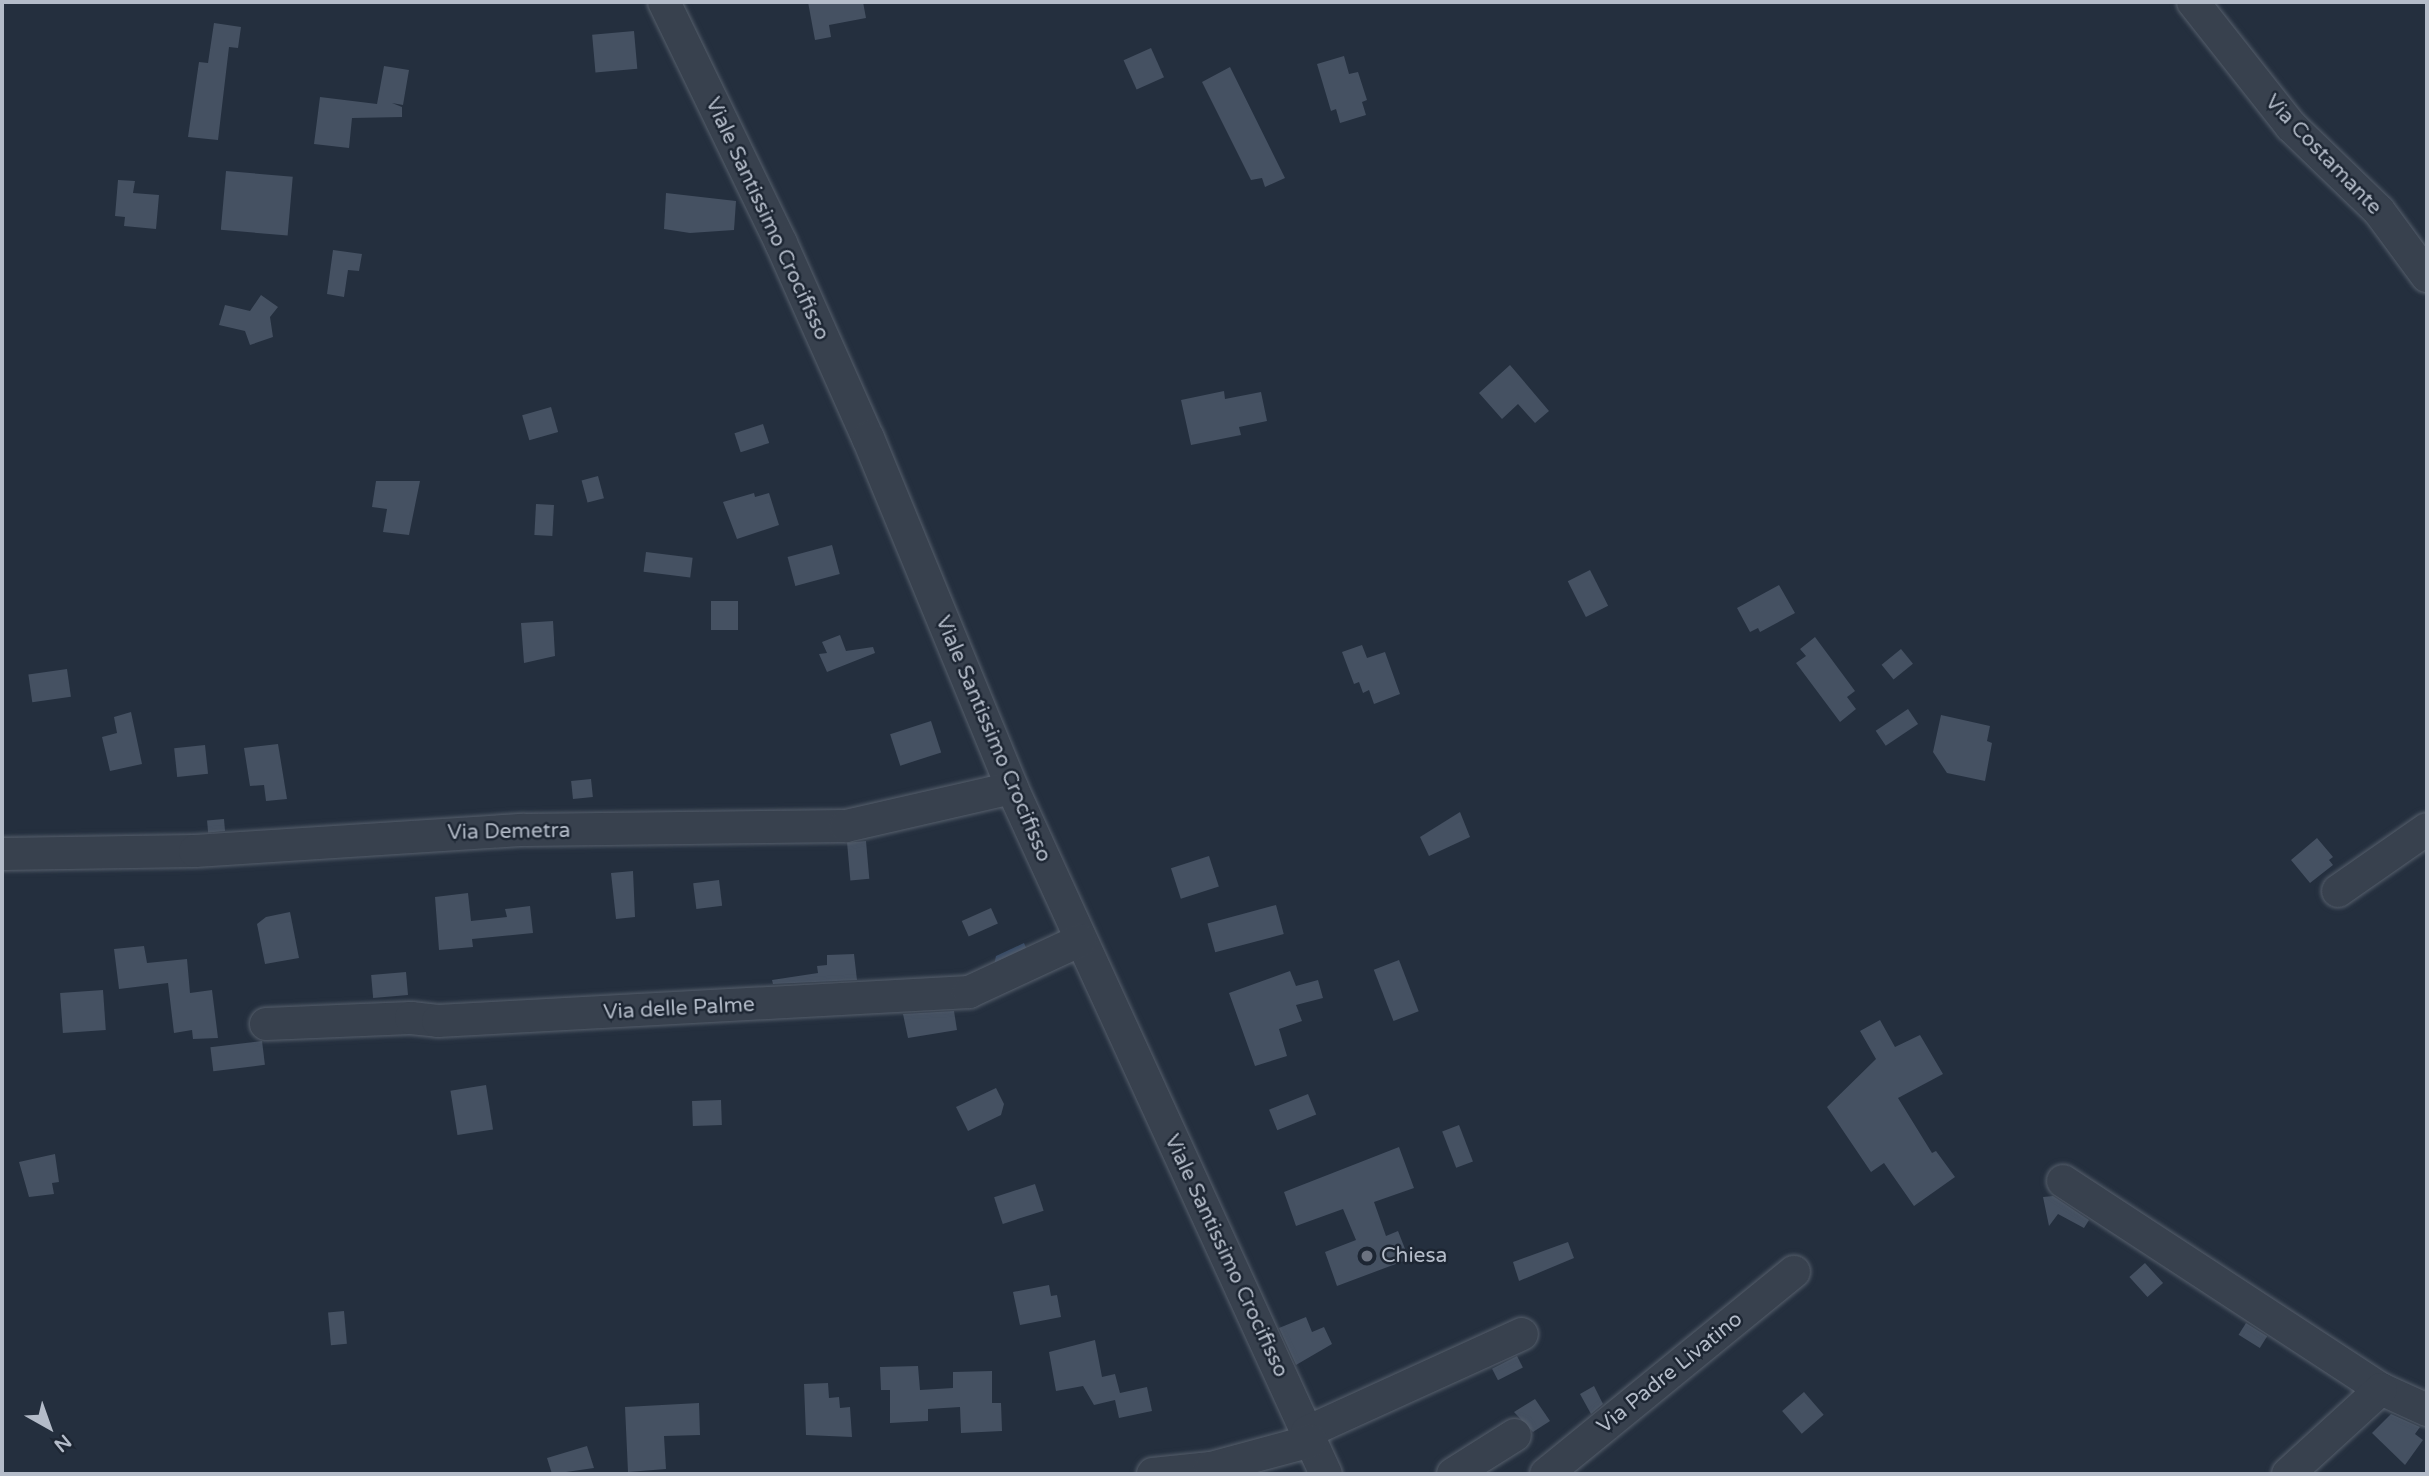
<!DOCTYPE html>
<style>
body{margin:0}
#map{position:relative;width:2429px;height:1476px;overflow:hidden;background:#242f3e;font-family:"Varela Round",sans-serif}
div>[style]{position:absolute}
.water>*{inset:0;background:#394c67}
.building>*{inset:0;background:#455162;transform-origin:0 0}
.roads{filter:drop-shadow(0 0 2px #565f6c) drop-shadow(0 0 2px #565f6c)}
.minor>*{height:32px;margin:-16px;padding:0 16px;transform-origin:16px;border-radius:16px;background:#38414e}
.dots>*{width:19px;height:19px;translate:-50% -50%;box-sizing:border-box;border:4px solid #1d2633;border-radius:50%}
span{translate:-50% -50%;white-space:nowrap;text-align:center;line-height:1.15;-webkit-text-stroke:5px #1d2633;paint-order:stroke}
.street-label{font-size:21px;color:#b4bcc9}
.poi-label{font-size:21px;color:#b4bcc9}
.left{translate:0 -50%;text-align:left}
.frame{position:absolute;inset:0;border:4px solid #b4bcc9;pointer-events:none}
.north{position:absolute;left:14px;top:1392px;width:70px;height:70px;-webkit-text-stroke:5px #1d2633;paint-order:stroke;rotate:140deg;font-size:19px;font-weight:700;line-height:28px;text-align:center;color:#b4bcc9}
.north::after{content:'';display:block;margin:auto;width:24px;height:32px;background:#b4bcc9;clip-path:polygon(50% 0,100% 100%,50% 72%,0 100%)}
</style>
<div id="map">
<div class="water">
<div style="clip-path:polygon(1024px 943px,1030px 957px,994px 965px,996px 956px)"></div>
</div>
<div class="building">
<div style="clip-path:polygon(808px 2px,863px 2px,866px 18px,829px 25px,831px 37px,815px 40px)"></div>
<div style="clip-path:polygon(214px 23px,241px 27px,238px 48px,229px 47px,218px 140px,188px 137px,199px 62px,208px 63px)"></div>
<div style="left:634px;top:31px;width:38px;height:42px;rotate:85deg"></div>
<div style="left:1151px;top:48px;width:32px;height:30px;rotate:66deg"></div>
<div style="clip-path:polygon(1344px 56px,1349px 74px,1358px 72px,1367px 100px,1362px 102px,1366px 115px,1340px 123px,1336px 109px,1331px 111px,1317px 64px)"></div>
<div style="clip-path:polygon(384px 66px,409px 70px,403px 105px,392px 103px,402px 107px,402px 117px,352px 118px,349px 148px,314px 144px,320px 97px,377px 104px)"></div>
<div style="clip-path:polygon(1230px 67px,1285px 178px,1265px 187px,1262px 178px,1251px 180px,1202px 82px)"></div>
<div style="left:226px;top:171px;width:67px;height:59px;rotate:5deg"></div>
<div style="clip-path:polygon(118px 180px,135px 181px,133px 193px,159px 195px,156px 229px,124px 226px,125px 217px,115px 216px)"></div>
<div style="clip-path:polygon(666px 193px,736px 201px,734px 230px,690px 233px,664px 229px)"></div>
<div style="clip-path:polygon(333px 250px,362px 254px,359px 271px,348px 270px,344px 297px,327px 294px)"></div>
<div style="clip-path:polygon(261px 295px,278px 307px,270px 317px,273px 337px,250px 345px,245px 331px,219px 325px,225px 305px,250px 311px)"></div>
<div style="clip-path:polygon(1510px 365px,1549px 411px,1535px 423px,1518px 404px,1502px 419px,1479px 393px)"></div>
<div style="clip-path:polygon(1224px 391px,1225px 399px,1261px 392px,1267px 421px,1239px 427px,1241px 435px,1191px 445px,1181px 400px)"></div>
<div style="left:551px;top:407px;width:26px;height:30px;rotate:74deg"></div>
<div style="left:763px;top:424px;width:20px;height:30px;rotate:72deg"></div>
<div style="left:598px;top:476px;width:23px;height:17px;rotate:75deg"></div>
<div style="clip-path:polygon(376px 481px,420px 481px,409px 535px,383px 532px,387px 509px,372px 507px)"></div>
<div style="clip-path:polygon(754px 493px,755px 497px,769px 493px,779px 525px,737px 539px,723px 502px)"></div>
<div style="left:536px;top:504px;width:18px;height:31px;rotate:3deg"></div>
<div style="left:832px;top:545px;width:30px;height:46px;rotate:75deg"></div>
<div style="left:646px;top:552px;width:47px;height:20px;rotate:7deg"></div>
<div style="left:1590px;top:570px;width:40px;height:25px;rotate:63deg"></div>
<div style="clip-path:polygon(1779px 585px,1795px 613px,1760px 632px,1758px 628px,1750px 632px,1737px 608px)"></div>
<div style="left:711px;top:601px;width:27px;height:29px"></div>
<div style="clip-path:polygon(553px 621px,555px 656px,524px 663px,521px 623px)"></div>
<div style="clip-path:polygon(840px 635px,846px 651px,873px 647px,875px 653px,827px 672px,819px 654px,827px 653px,822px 642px)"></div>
<div style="clip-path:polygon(1815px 637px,1855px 691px,1847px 697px,1856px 709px,1840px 722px,1796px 663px,1806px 656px,1800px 649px)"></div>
<div style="clip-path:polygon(1362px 645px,1367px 658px,1385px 652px,1400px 694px,1374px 704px,1369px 690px,1363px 693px,1359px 682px,1354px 684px,1342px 652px)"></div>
<div style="left:1901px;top:649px;width:19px;height:25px;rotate:51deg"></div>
<div style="left:67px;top:669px;width:28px;height:39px;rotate:82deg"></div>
<div style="left:1908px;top:709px;width:18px;height:39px;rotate:56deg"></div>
<div style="clip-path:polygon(131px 712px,142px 764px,110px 771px,102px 737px,117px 733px,114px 717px)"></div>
<div style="clip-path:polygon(1941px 715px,1990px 726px,1987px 741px,1992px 743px,1985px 781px,1947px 773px,1933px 752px)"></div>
<div style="left:931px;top:721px;width:33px;height:43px;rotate:72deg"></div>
<div style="clip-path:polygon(278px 744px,287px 799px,266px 801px,264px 785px,250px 786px,244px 748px)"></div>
<div style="left:205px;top:745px;width:29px;height:31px;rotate:84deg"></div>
<div style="left:591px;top:779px;width:18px;height:20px;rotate:84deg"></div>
<div style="clip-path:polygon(1460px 812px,1470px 837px,1429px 856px,1420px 837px)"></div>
<div style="left:224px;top:819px;width:12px;height:17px;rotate:85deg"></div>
<div style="clip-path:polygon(2317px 838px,2333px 857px,2329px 860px,2333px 865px,2310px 883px,2291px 860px)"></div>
<div style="left:866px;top:841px;width:38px;height:19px;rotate:85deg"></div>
<div style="left:1209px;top:856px;width:32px;height:40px;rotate:72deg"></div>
<div style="clip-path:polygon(633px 871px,635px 917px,616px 919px,611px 873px)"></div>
<div style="left:719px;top:880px;width:26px;height:26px;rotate:83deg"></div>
<div style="clip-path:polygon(468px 893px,471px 921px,507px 917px,505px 909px,530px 906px,533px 933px,472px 939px,473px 947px,439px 950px,435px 897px)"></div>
<div style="left:1276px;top:905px;width:30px;height:71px;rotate:75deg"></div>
<div style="left:991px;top:908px;width:17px;height:32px;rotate:66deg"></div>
<div style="clip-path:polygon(290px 912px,299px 958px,265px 964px,257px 924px,266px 917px)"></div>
<div style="clip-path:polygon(144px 946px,147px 963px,187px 959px,190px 993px,212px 990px,218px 1038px,193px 1039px,192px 1030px,174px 1033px,168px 983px,119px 989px,114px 949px)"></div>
<div style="clip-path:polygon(854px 954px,857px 980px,773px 984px,772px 980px,818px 973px,817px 966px,827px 965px,827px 955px)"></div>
<div style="left:1399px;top:960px;width:55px;height:27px;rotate:69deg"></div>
<div style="clip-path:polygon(1290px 971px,1296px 986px,1318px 980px,1323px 998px,1296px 1005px,1302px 1021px,1279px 1029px,1287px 1056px,1255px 1066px,1229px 993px)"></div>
<div style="left:406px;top:972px;width:23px;height:35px;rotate:85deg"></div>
<div style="left:103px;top:990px;width:40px;height:43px;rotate:86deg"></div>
<div style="clip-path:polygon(954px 1011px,957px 1030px,908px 1038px,903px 1014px)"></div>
<div style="clip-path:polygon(1880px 1020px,1895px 1047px,1920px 1035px,1943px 1074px,1898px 1098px,1932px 1153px,1936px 1151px,1955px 1177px,1914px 1206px,1884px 1163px,1871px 1172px,1827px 1107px,1876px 1059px,1860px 1031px)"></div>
<div style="left:262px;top:1041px;width:24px;height:52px;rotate:83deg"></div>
<div style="left:486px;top:1085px;width:45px;height:36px;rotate:81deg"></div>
<div style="clip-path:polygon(996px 1088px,1004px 1104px,1001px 1115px,968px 1131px,956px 1107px)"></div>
<div style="left:1308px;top:1094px;width:22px;height:42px;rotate:68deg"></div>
<div style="left:721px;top:1100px;width:25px;height:29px;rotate:88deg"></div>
<div style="left:1459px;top:1125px;width:39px;height:18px;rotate:69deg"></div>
<div style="clip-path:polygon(1399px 1147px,1414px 1188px,1374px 1202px,1386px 1236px,1398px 1231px,1409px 1259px,1337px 1286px,1325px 1252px,1356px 1240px,1343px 1209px,1296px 1226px,1284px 1192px)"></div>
<div style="clip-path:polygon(55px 1154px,59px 1182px,52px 1183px,54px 1194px,29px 1197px,19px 1162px)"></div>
<div style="left:1035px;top:1184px;width:28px;height:43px;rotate:72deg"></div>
<div style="clip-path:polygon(2053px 1196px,2089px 1220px,2084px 1228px,2058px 1214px,2049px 1226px,2043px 1197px)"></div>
<div style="clip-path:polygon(1568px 1242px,1574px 1258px,1519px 1281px,1513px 1262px)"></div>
<div style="left:2145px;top:1263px;width:27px;height:21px;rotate:48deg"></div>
<div style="clip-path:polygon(1049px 1285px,1051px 1296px,1057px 1295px,1061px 1317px,1020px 1325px,1013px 1292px)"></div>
<div style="left:344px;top:1311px;width:33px;height:16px;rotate:85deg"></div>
<div style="clip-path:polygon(1306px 1317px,1312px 1332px,1324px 1327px,1332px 1344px,1296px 1365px,1279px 1328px)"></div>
<div style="left:2246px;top:1323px;width:25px;height:14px;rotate:32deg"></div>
<div style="clip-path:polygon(1095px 1340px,1102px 1377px,1115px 1374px,1120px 1393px,1147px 1387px,1152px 1411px,1119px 1418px,1115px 1400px,1094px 1405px,1083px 1386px,1056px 1391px,1049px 1352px)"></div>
<div style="left:1517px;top:1356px;width:13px;height:28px;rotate:63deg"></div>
<div style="clip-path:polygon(918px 1366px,920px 1390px,953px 1388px,953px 1372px,992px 1371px,992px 1403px,1001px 1403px,1002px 1431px,961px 1433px,960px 1407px,928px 1409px,928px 1421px,890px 1423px,890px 1390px,881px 1390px,880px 1367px)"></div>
<div style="clip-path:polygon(828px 1383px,829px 1398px,839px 1397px,840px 1408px,850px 1407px,852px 1437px,806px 1435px,804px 1384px)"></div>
<div style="clip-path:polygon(1594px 1386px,1603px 1404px,1591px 1414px,1580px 1394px)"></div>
<div style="left:1804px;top:1392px;width:30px;height:29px;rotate:49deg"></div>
<div style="clip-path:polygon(1535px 1399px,1550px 1421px,1533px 1432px,1514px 1412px)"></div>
<div style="clip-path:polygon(699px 1403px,700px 1435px,664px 1436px,666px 1469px,628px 1472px,625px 1407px)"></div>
<div style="clip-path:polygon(2391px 1414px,2420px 1427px,2415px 1434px,2423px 1440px,2405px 1465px,2372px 1433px)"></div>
<div style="clip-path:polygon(587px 1446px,594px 1468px,552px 1474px,547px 1458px)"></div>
</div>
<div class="roads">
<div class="minor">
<div style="left:664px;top:2px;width:268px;rotate:64.1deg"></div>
<div style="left:781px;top:243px;width:214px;rotate:66deg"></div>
<div style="left:868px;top:438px;width:378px;rotate:67.6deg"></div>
<div style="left:1012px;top:788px;width:754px;rotate:65.41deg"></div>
<div style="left:2193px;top:2px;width:158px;rotate:51.7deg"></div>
<div style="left:2291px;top:126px;width:122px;rotate:44deg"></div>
<div style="left:2379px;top:211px;width:81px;rotate:53.6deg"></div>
<div style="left:2px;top:854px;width:193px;rotate:-0.9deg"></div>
<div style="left:195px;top:851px;width:329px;rotate:-3.7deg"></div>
<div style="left:523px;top:830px;width:323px;rotate:-0.7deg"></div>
<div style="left:846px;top:826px;width:170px;rotate:-12.9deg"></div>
<div style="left:2338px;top:891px;width:108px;rotate:-34.9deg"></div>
<div style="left:266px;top:1024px;width:145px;rotate:-2.4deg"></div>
<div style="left:411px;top:1018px;width:27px;rotate:6deg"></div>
<div style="left:438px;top:1021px;width:532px;rotate:-3.13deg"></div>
<div style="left:969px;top:992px;width:123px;rotate:-24.9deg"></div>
<div style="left:2063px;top:1181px;width:380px;rotate:33.2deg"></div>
<div style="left:2381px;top:1389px;width:51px;rotate:24.5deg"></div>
<div style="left:1307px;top:1432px;width:236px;rotate:-24.5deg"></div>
<div style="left:1153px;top:1474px;width:58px;rotate:-5.9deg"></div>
<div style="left:1211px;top:1468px;width:104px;rotate:-15.1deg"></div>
<div style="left:1453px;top:1474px;width:73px;rotate:-32.2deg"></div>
<div style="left:1546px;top:1474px;width:320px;rotate:-39.2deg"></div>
<div style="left:2288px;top:1474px;width:126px;rotate:-42.4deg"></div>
</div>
</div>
<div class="dots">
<div style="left:1367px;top:1256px;background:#6b7280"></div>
</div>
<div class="street-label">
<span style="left:2323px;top:155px;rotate:46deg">Via Costamante</span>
<span style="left:767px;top:219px;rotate:65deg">Viale Santissimo Crocifisso</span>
<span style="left:993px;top:739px;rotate:67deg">Viale Santissimo Crocifisso</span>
<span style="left:509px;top:832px;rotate:-1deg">Via Demetra</span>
<span style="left:679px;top:1009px;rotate:-3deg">Via delle Palme</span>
<span style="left:1226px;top:1256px;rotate:65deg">Viale Santissimo Crocifisso</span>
<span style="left:1670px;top:1373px;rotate:-39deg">Via Padre Livatino</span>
</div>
<div class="poi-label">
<span class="left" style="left:1381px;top:1256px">Chiesa</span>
</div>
<div class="frame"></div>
<div class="north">N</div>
</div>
